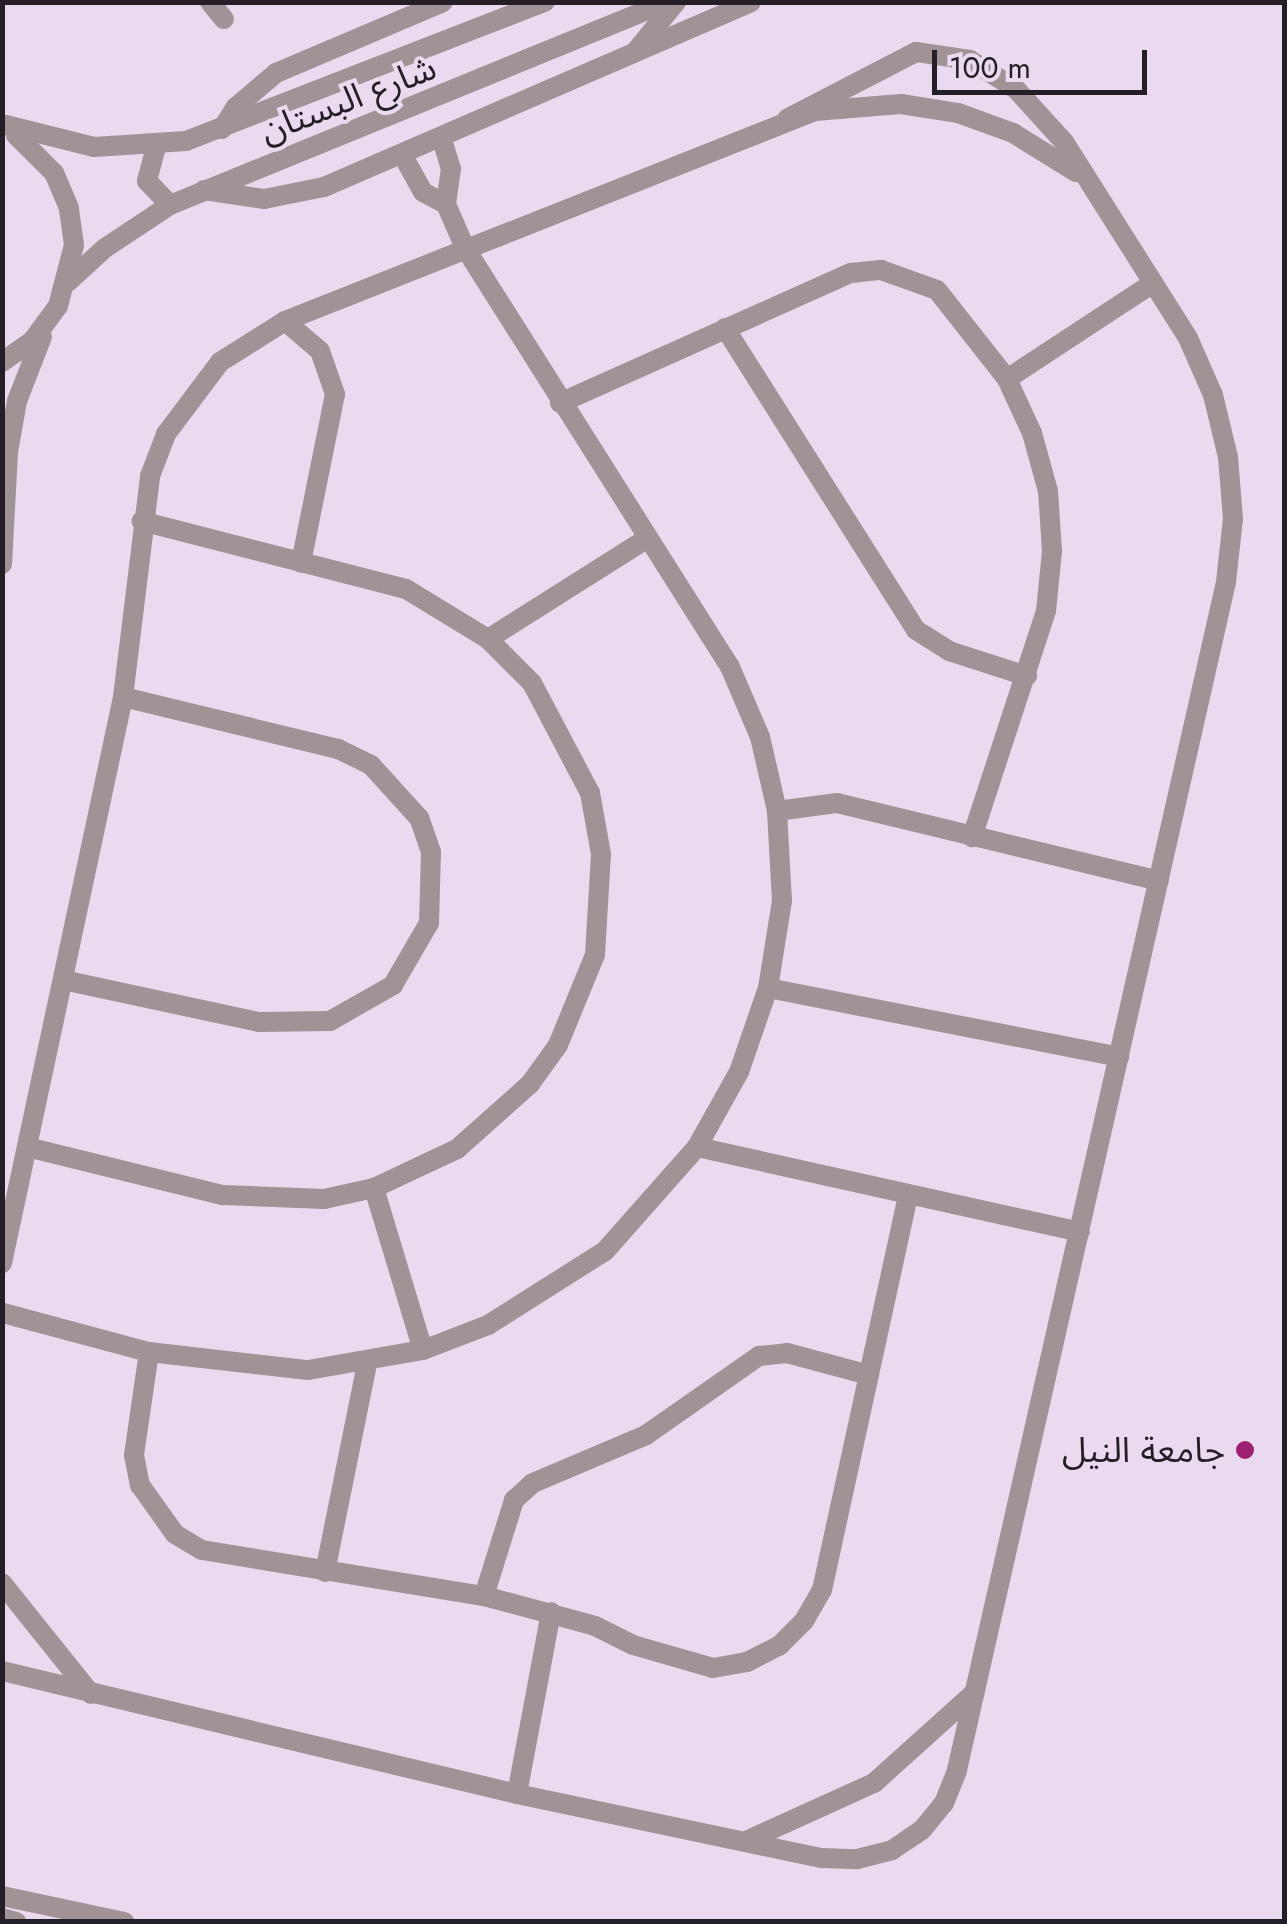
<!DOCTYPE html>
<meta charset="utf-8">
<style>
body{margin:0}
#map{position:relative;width:1287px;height:1924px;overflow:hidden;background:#eadaf0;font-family:Jost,"Noto Sans Arabic",sans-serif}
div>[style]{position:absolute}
.minor>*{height:20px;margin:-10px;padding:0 10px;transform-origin:10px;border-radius:10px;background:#a09396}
.dots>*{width:28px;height:28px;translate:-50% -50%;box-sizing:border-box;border:5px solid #eadaf0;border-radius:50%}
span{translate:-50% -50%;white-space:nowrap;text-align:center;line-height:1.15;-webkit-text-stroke:8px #eadaf0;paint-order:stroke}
.street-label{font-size:35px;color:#241e26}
.poi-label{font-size:35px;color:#241e26}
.right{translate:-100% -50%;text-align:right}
.frame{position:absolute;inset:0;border:5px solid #241e26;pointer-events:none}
.scale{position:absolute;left:932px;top:50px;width:215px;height:45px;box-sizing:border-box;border:5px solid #241e26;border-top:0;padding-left:12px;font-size:30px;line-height:35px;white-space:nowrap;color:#241e26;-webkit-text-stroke:8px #eadaf0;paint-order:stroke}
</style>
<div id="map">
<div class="minor">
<div style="left:210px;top:2px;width:22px;rotate:51deg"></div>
<div style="left:635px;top:52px;width:65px;rotate:-50.6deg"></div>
<div style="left:2px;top:124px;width:95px;rotate:14deg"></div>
<div style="left:94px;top:147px;width:92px;rotate:-3.7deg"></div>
<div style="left:186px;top:141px;width:385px;rotate:-21.2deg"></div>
<div style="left:222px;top:129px;width:26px;rotate:-58deg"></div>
<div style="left:236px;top:107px;width:52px;rotate:-40.4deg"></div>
<div style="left:276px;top:73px;width:181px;rotate:-23deg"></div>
<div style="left:156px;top:147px;width:35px;rotate:105deg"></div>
<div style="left:147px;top:181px;width:33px;rotate:46deg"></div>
<div style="left:403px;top:156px;width:41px;rotate:60.9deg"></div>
<div style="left:423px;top:192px;width:26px;rotate:28deg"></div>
<div style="left:204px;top:190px;width:61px;rotate:8.5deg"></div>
<div style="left:264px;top:199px;width:61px;rotate:-11.3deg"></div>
<div style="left:324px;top:187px;width:465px;rotate:-23.4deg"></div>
<div style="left:68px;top:282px;width:50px;rotate:-42.6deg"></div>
<div style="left:105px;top:248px;width:78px;rotate:-33.5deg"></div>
<div style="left:170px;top:205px;width:537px;rotate:-22.22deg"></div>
<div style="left:285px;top:321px;width:46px;rotate:40.6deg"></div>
<div style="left:320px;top:351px;width:46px;rotate:70.8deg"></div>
<div style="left:335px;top:394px;width:172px;rotate:101.4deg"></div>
<div style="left:725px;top:328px;width:357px;rotate:57.7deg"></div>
<div style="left:916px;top:630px;width:39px;rotate:32deg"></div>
<div style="left:949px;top:651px;width:82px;rotate:17.8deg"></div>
<div style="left:2px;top:362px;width:38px;rotate:-35deg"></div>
<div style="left:33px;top:340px;width:42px;rotate:-53.7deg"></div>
<div style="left:58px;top:306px;width:63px;rotate:-75.3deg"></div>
<div style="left:74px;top:245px;width:37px;rotate:-98deg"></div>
<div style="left:69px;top:208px;width:38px;rotate:-113deg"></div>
<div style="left:54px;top:173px;width:54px;rotate:-135deg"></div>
<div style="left:1007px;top:379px;width:175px;rotate:-33.3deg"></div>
<div style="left:560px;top:403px;width:319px;rotate:-24.1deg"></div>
<div style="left:851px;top:273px;width:30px;rotate:-6deg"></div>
<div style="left:881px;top:270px;width:59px;rotate:19.7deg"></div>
<div style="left:937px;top:290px;width:113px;rotate:51.8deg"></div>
<div style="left:1007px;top:379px;width:60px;rotate:65.2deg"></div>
<div style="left:1032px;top:433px;width:60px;rotate:74.6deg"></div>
<div style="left:1048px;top:491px;width:60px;rotate:86.2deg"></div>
<div style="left:1052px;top:551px;width:60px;rotate:95.7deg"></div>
<div style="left:1046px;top:611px;width:238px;rotate:108.1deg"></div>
<div style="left:2px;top:564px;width:112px;rotate:-86.9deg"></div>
<div style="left:8px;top:452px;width:52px;rotate:-80deg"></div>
<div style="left:17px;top:401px;width:69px;rotate:-68.7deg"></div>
<div style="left:488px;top:639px;width:189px;rotate:-32.3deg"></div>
<div style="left:777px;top:811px;width:61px;rotate:-7.6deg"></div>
<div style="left:837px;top:803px;width:331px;rotate:13.6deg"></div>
<div style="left:63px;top:980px;width:200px;rotate:12.1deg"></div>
<div style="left:259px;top:1022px;width:71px;rotate:-0.8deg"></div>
<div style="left:330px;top:1021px;width:73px;rotate:-29.7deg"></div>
<div style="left:393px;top:985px;width:72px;rotate:-59.9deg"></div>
<div style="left:429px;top:923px;width:71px;rotate:-88.4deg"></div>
<div style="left:431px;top:852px;width:36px;rotate:-109deg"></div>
<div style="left:419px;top:818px;width:72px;rotate:-132.2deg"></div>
<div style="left:371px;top:765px;width:37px;rotate:-154deg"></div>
<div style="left:338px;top:749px;width:221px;rotate:-166.4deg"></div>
<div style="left:768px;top:988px;width:358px;rotate:11.1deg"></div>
<div style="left:27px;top:1147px;width:202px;rotate:13.8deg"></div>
<div style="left:223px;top:1195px;width:101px;rotate:2.3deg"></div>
<div style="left:324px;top:1199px;width:51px;rotate:-12.4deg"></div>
<div style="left:374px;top:1188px;width:92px;rotate:-25.2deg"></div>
<div style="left:457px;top:1149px;width:98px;rotate:-41.7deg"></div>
<div style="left:530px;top:1084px;width:48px;rotate:-54.3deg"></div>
<div style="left:558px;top:1045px;width:97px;rotate:-67.7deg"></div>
<div style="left:595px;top:955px;width:101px;rotate:-86.6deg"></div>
<div style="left:601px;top:854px;width:62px;rotate:-100.2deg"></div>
<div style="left:590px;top:793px;width:124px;rotate:-117.8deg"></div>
<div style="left:532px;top:683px;width:62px;rotate:-135deg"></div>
<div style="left:488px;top:639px;width:96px;rotate:-148.6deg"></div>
<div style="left:406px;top:589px;width:273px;rotate:-165.6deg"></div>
<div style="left:697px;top:1147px;width:392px;rotate:12.5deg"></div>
<div style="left:374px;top:1188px;width:169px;rotate:73.2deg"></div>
<div style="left:2px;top:1263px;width:579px;rotate:-77.93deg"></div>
<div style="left:123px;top:697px;width:223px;rotate:-83deg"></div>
<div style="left:150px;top:476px;width:45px;rotate:-69.1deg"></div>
<div style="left:166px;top:434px;width:90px;rotate:-53.1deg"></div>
<div style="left:220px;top:362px;width:77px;rotate:-32.2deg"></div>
<div style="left:285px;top:321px;width:570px;rotate:-21.61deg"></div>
<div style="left:815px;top:111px;width:86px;rotate:-4.7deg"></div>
<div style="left:901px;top:104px;width:58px;rotate:9deg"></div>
<div style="left:958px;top:113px;width:59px;rotate:20deg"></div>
<div style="left:1013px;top:133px;width:74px;rotate:31.8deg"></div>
<div style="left:3px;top:1313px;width:151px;rotate:15deg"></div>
<div style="left:149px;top:1352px;width:160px;rotate:6.5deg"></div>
<div style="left:308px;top:1370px;width:117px;rotate:-9.9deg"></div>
<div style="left:423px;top:1350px;width:70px;rotate:-21deg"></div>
<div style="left:488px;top:1325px;width:138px;rotate:-32.3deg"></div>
<div style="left:605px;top:1251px;width:139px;rotate:-48.5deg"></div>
<div style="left:697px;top:1147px;width:86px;rotate:-60.8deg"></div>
<div style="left:739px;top:1072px;width:89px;rotate:-71deg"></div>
<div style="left:768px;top:988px;width:88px;rotate:-80.9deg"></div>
<div style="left:782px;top:901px;width:90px;rotate:-93.2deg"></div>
<div style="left:777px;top:811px;width:76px;rotate:-102.9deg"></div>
<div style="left:760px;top:737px;width:76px;rotate:-113.2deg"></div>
<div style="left:730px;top:667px;width:496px;rotate:-122.3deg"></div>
<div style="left:465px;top:248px;width:48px;rotate:-113.4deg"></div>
<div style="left:446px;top:204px;width:35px;rotate:-82deg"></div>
<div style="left:451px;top:169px;width:31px;rotate:-107deg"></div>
<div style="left:149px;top:1352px;width:104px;rotate:98.3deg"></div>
<div style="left:134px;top:1455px;width:31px;rotate:79deg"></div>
<div style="left:140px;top:1485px;width:60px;rotate:54.5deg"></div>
<div style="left:175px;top:1534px;width:31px;rotate:31deg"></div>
<div style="left:202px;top:1550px;width:286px;rotate:9.3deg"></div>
<div style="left:484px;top:1596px;width:115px;rotate:15.1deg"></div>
<div style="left:595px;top:1626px;width:42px;rotate:26.6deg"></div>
<div style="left:633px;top:1645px;width:83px;rotate:16deg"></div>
<div style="left:713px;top:1668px;width:35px;rotate:-10deg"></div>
<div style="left:747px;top:1662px;width:36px;rotate:-27deg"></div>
<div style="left:779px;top:1646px;width:35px;rotate:-45deg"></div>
<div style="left:804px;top:1621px;width:36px;rotate:-60deg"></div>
<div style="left:822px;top:1590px;width:405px;rotate:-77.7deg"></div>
<div style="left:325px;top:1572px;width:213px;rotate:-78.6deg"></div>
<div style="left:2px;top:1583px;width:142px;rotate:51.3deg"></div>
<div style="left:484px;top:1596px;width:101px;rotate:-72.6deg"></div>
<div style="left:514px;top:1500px;width:25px;rotate:-42deg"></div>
<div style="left:533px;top:1483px;width:123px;rotate:-23deg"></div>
<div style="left:646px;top:1435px;width:138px;rotate:-35deg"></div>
<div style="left:759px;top:1356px;width:28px;rotate:-6deg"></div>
<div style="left:787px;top:1353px;width:85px;rotate:15deg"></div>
<div style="left:2px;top:1671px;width:529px;rotate:13.43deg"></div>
<div style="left:517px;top:1794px;width:312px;rotate:11.9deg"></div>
<div style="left:822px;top:1858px;width:35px;rotate:2deg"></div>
<div style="left:857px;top:1859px;width:36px;rotate:-14deg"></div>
<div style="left:892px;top:1850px;width:36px;rotate:-34deg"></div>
<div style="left:922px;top:1830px;width:35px;rotate:-51deg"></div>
<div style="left:944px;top:1803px;width:35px;rotate:-68deg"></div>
<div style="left:957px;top:1770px;width:1218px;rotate:-77.24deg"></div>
<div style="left:1226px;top:582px;width:63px;rotate:-83.7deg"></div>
<div style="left:1233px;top:519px;width:62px;rotate:-94.6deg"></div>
<div style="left:1228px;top:457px;width:64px;rotate:-103.6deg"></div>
<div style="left:1213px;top:395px;width:62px;rotate:-113.7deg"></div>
<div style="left:1188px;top:338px;width:232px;rotate:-122.3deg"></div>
<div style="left:1064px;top:142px;width:72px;rotate:-132.2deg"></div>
<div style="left:1016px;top:89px;width:54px;rotate:-147.8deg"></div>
<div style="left:970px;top:60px;width:55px;rotate:-171.6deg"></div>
<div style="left:916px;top:52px;width:145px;rotate:152.6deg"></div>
<div style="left:517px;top:1794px;width:185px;rotate:-79.4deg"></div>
<div style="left:746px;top:1841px;width:141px;rotate:-24.4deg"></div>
<div style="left:874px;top:1783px;width:135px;rotate:-42deg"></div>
<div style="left:2px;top:1896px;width:125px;rotate:12deg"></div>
<div style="left:2px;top:1918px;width:15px;rotate:16deg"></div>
</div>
<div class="dots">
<div style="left:1245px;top:1450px;background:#9f1f73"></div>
</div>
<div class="street-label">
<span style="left:348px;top:99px;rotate:-21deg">شارع البستان</span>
</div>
<div class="poi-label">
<span class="right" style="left:1225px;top:1450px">جامعة النيل</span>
</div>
<div class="frame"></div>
<div class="scale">100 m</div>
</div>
